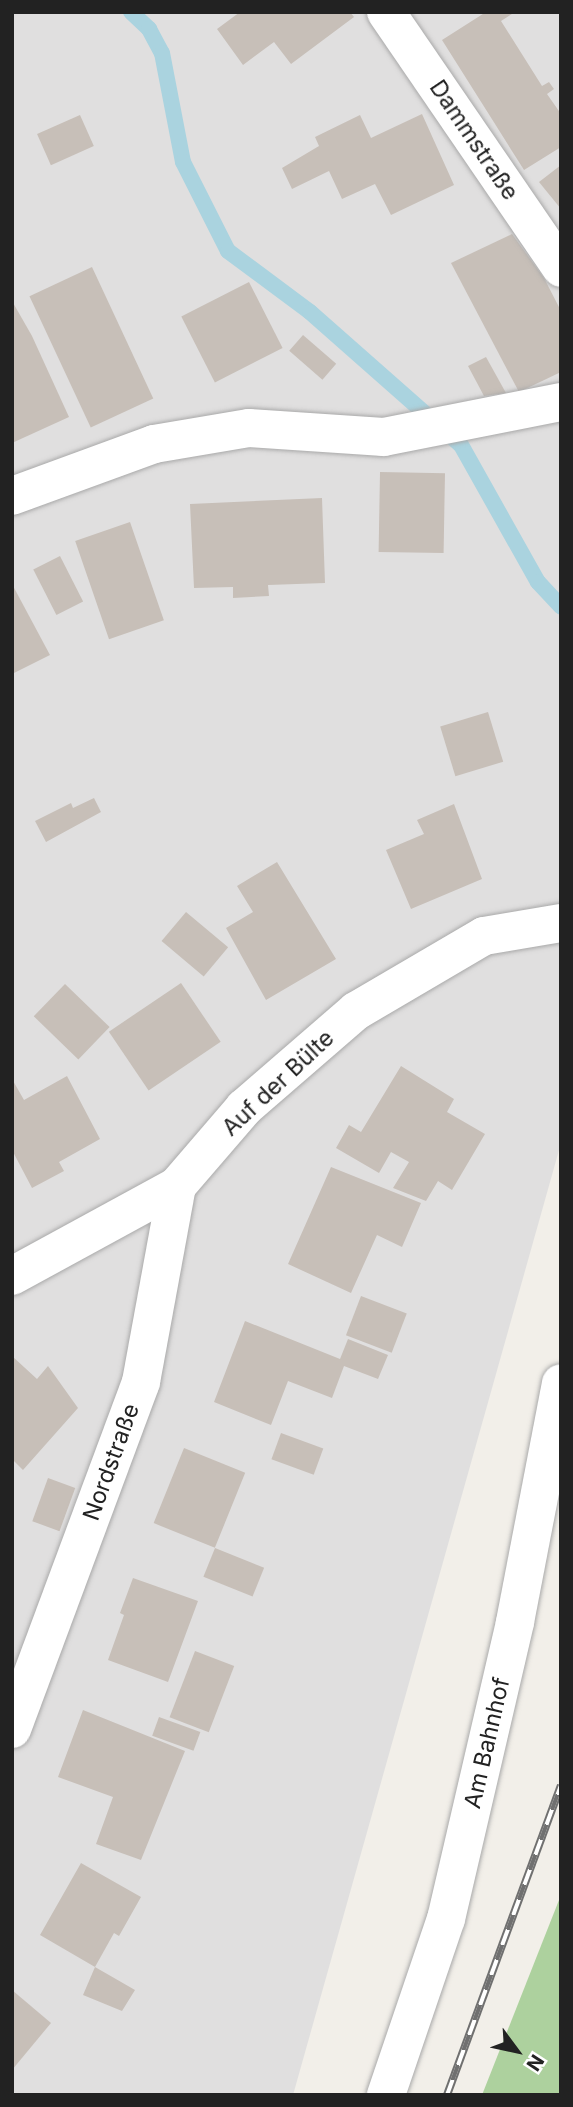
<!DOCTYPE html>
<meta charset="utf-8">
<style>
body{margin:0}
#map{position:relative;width:573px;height:2107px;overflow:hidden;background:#f2efe9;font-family:Inter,sans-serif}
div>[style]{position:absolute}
.residential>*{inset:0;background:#e0dfdf}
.forest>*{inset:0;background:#add19e}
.stream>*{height:16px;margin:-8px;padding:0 8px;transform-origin:8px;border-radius:8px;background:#aad3df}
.building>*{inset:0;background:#c7bfb8;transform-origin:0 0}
.roads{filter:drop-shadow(0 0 2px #a9a9a9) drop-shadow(0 0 2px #a9a9a9)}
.street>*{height:38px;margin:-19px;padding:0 19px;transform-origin:19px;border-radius:19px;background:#fff}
.rail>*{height:8px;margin-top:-4px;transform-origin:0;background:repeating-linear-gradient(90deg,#fff 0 16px,#707070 0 32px);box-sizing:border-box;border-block:2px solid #707070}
span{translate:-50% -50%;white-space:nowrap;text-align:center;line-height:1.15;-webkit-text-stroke:6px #fff;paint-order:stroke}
.street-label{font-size:23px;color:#222}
.frame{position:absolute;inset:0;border:14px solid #222;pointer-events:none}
.north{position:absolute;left:482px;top:2016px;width:70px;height:70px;-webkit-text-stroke:5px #fff;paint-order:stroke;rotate:123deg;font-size:19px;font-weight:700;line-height:28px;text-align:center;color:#222}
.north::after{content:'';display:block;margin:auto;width:24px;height:32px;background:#222;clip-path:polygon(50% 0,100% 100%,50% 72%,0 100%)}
</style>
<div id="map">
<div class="residential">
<div style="clip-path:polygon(12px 12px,366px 12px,561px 291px,561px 1143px,293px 2095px,12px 2095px)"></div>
<div style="clip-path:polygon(407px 12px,561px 12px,561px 242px)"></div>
</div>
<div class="forest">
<div style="clip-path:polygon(561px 1895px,561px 2095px,482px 2095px)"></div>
</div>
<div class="stream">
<div style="left:131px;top:12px;width:25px;rotate:43deg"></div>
<div style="left:149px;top:29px;width:27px;rotate:62deg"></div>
<div style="left:162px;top:53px;width:111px;rotate:79.1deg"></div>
<div style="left:183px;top:162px;width:100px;rotate:63.2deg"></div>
<div style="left:228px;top:251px;width:102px;rotate:36.6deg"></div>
<div style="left:310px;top:312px;width:201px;rotate:41.4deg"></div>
<div style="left:461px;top:445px;width:157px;rotate:60.7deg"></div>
<div style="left:538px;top:582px;width:34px;rotate:47deg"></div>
</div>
<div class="building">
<div style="clip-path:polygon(240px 12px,350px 12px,354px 17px,291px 64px,274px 42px,243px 65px,217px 29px)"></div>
<div style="clip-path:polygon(486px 12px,515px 12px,501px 21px,542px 86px,549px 82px,554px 89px,547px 94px,561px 114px,561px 147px,524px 170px,442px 40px)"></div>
<div style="clip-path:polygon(422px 114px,454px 185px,391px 215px,375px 184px,342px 199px,329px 171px,292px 189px,282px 168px,319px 146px,315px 137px,360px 115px,371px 138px)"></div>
<div style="left:80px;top:115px;width:34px;height:47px;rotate:66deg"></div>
<div style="clip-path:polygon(561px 165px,561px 209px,539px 182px)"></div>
<div style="clip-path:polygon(512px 234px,544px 278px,561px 311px,561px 372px,519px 392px,451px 263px)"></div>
<div style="left:92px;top:267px;width:145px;height:69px;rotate:65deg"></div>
<div style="left:249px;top:282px;width:74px;height:76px;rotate:63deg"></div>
<div style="clip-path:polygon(12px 301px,32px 336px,69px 417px,12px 443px)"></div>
<div style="left:303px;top:335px;width:44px;height:21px;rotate:41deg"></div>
<div style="clip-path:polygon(486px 357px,506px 393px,484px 396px,468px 366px)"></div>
<div style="left:380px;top:472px;width:65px;height:80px;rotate:1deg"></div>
<div style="clip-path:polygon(322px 498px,325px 583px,268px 585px,269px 596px,233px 598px,233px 587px,194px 588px,190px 504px)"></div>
<div style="left:130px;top:522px;width:104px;height:58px;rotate:71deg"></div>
<div style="left:60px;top:556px;width:51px;height:30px;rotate:63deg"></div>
<div style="clip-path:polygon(12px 584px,50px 655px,12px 674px)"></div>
<div style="left:488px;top:712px;width:52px;height:50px;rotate:73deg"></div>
<div style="clip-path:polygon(94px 798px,101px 812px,46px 842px,35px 821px,71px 803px,73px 808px)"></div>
<div style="clip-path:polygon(454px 804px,482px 879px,411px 909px,386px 850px,424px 834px,417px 820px)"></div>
<div style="clip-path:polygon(277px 862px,336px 959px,266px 1000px,226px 928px,253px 912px,237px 886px)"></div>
<div style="left:186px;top:912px;width:55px;height:38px;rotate:40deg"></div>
<div style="left:181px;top:983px;width:71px;height:87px;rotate:56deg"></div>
<div style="left:65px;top:984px;width:62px;height:45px;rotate:44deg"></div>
<div style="clip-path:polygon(401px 1066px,454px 1099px,447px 1112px,485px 1134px,452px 1190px,438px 1181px,426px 1201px,393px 1188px,409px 1162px,391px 1152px,379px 1173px,336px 1148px,349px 1125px,361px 1132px)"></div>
<div style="clip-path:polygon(67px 1076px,100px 1139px,59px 1162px,64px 1171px,32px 1188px,12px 1150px,12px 1079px,24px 1100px)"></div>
<div style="clip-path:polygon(331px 1167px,421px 1203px,402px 1247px,377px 1235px,351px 1293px,288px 1264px)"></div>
<div style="left:361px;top:1296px;width:49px;height:42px;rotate:21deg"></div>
<div style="clip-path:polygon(245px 1321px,340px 1359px,348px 1339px,388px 1355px,378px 1379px,344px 1366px,332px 1398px,288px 1381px,271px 1425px,214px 1402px)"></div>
<div style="clip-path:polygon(12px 1356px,37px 1379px,48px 1366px,78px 1408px,23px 1470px,12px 1459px)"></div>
<div style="left:281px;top:1433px;width:45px;height:28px;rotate:20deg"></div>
<div style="left:184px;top:1448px;width:66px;height:81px;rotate:22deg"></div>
<div style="left:48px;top:1478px;width:29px;height:46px;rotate:20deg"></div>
<div style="left:215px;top:1548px;width:53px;height:31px;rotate:22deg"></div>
<div style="clip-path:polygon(133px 1578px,198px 1601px,168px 1682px,108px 1660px,124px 1615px,120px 1613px)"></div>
<div style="left:195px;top:1651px;width:42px;height:71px;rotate:21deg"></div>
<div style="clip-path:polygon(83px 1710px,185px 1751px,141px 1860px,96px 1844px,113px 1797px,58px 1777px)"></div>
<div style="left:159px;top:1717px;width:44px;height:20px;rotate:20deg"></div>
<div style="clip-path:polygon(81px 1863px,141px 1897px,119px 1936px,114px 1933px,95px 1967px,135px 1990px,122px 2011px,83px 1995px,95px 1967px,40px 1935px)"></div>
<div style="clip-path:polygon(12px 1990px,51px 2023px,12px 2070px)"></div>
</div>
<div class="roads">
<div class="street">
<div style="left:386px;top:12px;width:310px;rotate:55.6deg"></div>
<div style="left:12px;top:496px;width:151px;rotate:-20.1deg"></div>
<div style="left:154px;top:444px;width:96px;rotate:-9.6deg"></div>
<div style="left:249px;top:428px;width:135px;rotate:3.8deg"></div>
<div style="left:384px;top:437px;width:180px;rotate:-11.2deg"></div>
<div style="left:12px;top:1276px;width:188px;rotate:-28.6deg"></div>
<div style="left:177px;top:1186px;width:103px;rotate:-49.3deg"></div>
<div style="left:244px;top:1108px;width:148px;rotate:-40.9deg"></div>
<div style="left:356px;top:1011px;width:148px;rotate:-30.4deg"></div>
<div style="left:484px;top:936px;width:78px;rotate:-9.6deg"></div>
<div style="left:12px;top:1729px;width:370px;rotate:-69.6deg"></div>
<div style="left:141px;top:1382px;width:199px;rotate:-79.6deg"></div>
<div style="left:386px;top:2095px;width:186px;rotate:-71.2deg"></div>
<div style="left:446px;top:1919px;width:305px;rotate:-76.9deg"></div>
<div style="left:515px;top:1622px;width:243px;rotate:-79.1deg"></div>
</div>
</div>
<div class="rail">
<div style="left:447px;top:2095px;width:330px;rotate:-69.8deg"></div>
</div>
<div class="street-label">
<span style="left:474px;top:140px;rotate:56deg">Dammstraße</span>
<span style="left:278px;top:1083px;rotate:-43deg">Auf der Bülte</span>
<span style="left:111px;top:1462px;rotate:-70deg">Nordstraße</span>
<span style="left:487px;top:1743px;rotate:-77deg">Am Bahnhof</span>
</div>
<div class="frame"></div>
<div class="north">N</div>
</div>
